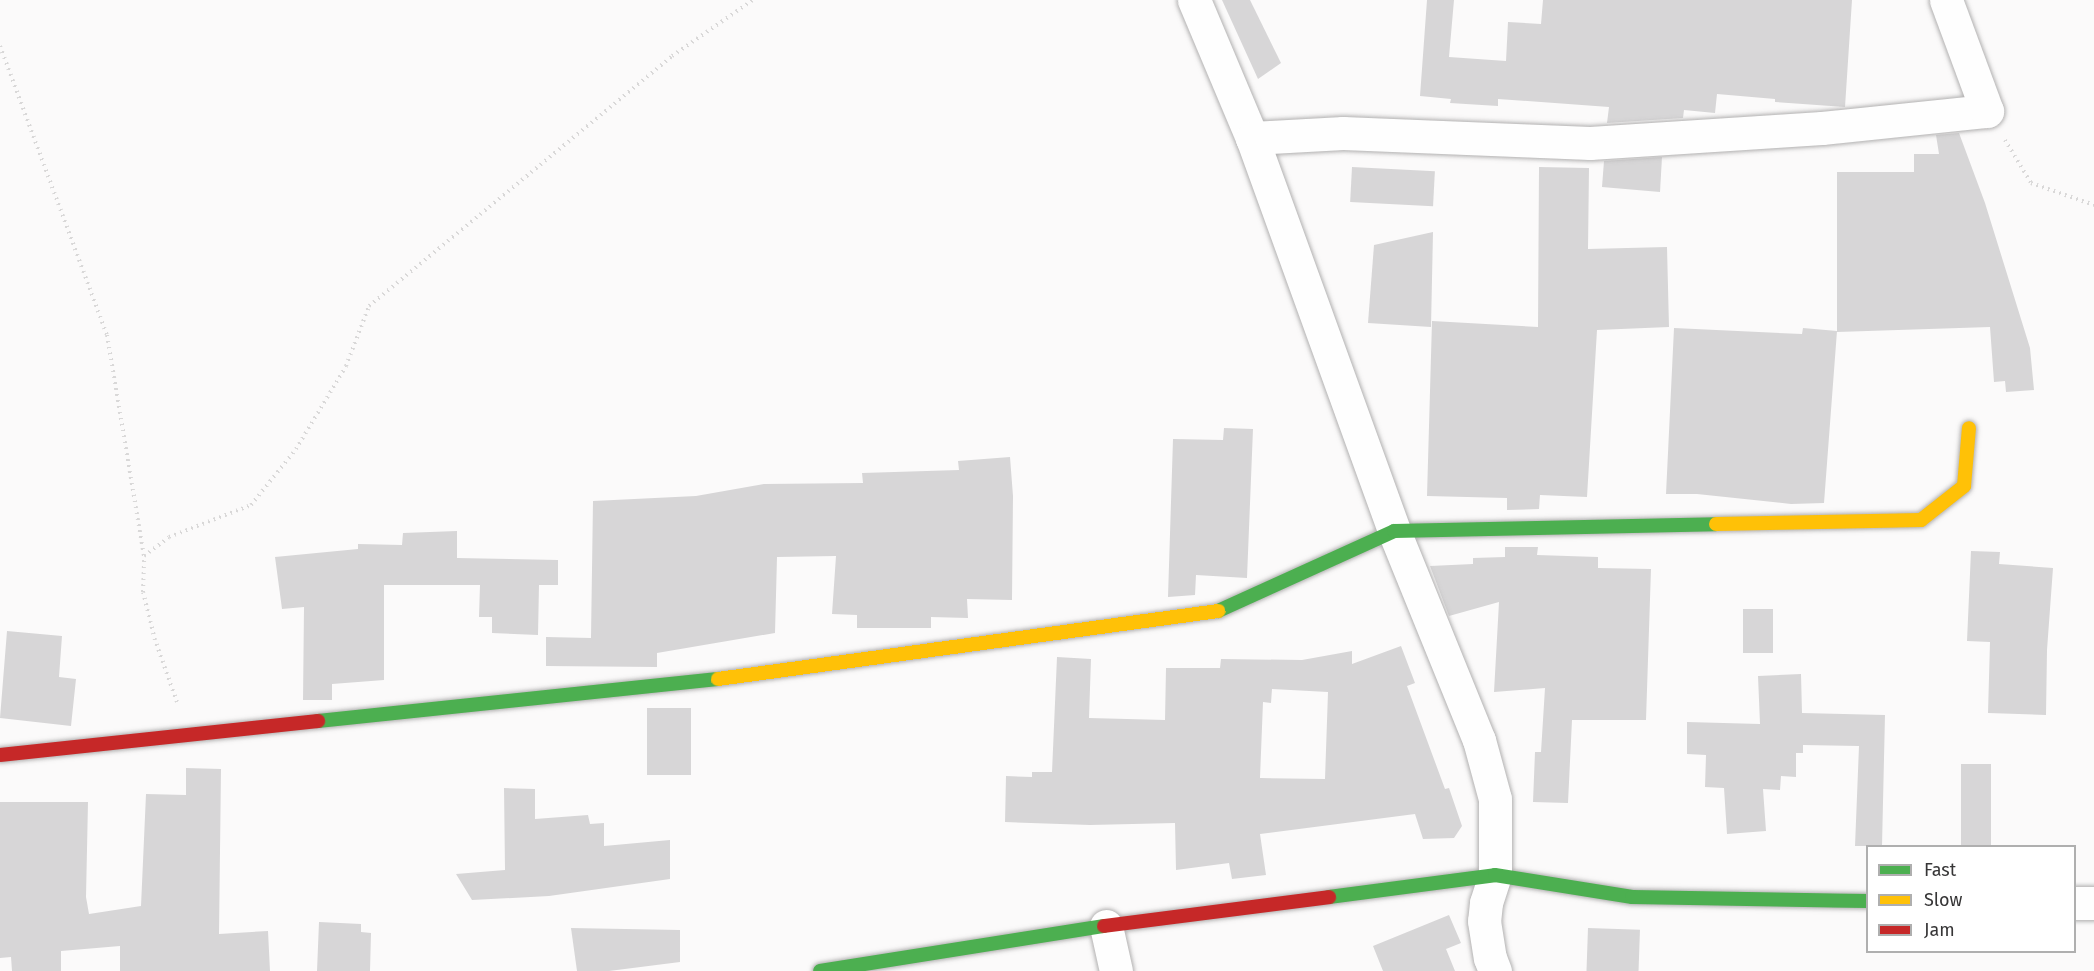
<!DOCTYPE html>
<style>
body{margin:0}
#map{position:relative;width:2094px;height:971px;overflow:hidden;background:#fbfafa;font-family:"Fira Sans",sans-serif}
div>[style]{position:absolute}
.building>*{inset:0;background:#d7d6d7;transform-origin:0 0}
.path>*{height:4px;margin-top:-2px;transform-origin:0;background:repeating-linear-gradient(90deg,#d9d8d8 0 1.5px,transparent 0 6px)}
.roads{filter:drop-shadow(0 0 2px #b2b1b1) drop-shadow(0 0 2px #b2b1b1)}
.street>*{height:33px;margin:-16.5px;padding:0 16.5px;transform-origin:16.5px;border-radius:16.5px;background:#fefefe}
.fast>*{height:14px;margin:-7px;padding:0 7px;transform-origin:7px;border-radius:7px;background:#4caf50}
.slow>*{height:14px;margin:-7px;padding:0 7px;transform-origin:7px;border-radius:7px;background:#ffc107}
.jam>*{height:14px;margin:-7px;padding:0 7px;transform-origin:7px;border-radius:7px;background:#c62828}
span{translate:-50% -50%;white-space:nowrap;text-align:center;line-height:1.15;-webkit-text-stroke:4.5px #fff;paint-order:stroke}
.legend{position:absolute;left:1866px;top:845px;width:210px;height:108px;box-sizing:border-box;background:#fff;border:2px solid #afafaf;margin:0;padding:8px 10px;list-style:none;font-size:18px;color:#373637}
.legend li{display:flex;align-items:center;gap:12px;height:30px}
.legend b{width:30px;border:2px solid #afafaf}
</style>
<div id="map">
<div class="building">
<div style="clip-path:polygon(1222px 0,1250px 0,1281px 63px,1258px 79px)"></div>
<div style="clip-path:polygon(1427px 0,1454px 0,1449px 57px,1506px 61px,1508px 22px,1541px 24px,1543px 0,1852px 0,1845px 107px,1775px 102px,1775px 99px,1717px 94px,1715px 113px,1684px 110px,1683px 118px,1607px 123px,1609px 107px,1498px 99px,1498px 106px,1450px 103px,1451px 99px,1420px 96px)"></div>
<div style="clip-path:polygon(1959px 133px,1985px 203px,2030px 348px,2034px 390px,2006px 392px,2005px 381px,1994px 382px,1990px 327px,1837px 332px,1837px 172px,1914px 172px,1914px 154px,1939px 154px,1936px 135px)"></div>
<div style="clip-path:polygon(1662px 157px,1660px 192px,1602px 187px,1604px 161px)"></div>
<div style="left:1352px;top:167px;width:83px;height:35px;rotate:3deg"></div>
<div style="clip-path:polygon(1539px 167px,1589px 168px,1588px 249px,1667px 247px,1669px 327px,1597px 330px,1587px 497px,1540px 495px,1539px 509px,1507px 510px,1507px 498px,1427px 496px,1432px 321px,1538px 327px)"></div>
<div style="clip-path:polygon(1433px 232px,1431px 327px,1368px 323px,1374px 245px)"></div>
<div style="clip-path:polygon(1674px 328px,1802px 334px,1803px 328px,1837px 331px,1824px 503px,1791px 504px,1697px 494px,1666px 494px)"></div>
<div style="clip-path:polygon(1224px 428px,1253px 429px,1247px 578px,1196px 575px,1195px 595px,1168px 597px,1173px 439px,1223px 440px)"></div>
<div style="clip-path:polygon(1010px 457px,1013px 496px,1012px 600px,967px 599px,968px 618px,931px 617px,931px 628px,857px 628px,857px 615px,832px 614px,836px 556px,777px 557px,775px 633px,657px 653px,657px 667px,546px 666px,546px 637px,591px 638px,593px 501px,696px 496px,764px 484px,863px 483px,862px 473px,959px 470px,958px 461px)"></div>
<div style="clip-path:polygon(457px 531px,457px 558px,558px 560px,558px 585px,539px 585px,538px 635px,492px 633px,492px 617px,479px 617px,480px 585px,384px 585px,384px 680px,332px 684px,332px 700px,303px 700px,304px 607px,282px 609px,275px 557px,358px 549px,358px 544px,402px 545px,403px 533px)"></div>
<div style="clip-path:polygon(1505px 547px,1538px 547px,1537px 555px,1598px 557px,1598px 568px,1651px 569px,1646px 720px,1572px 720px,1568px 803px,1533px 802px,1535px 752px,1541px 752px,1545px 688px,1494px 692px,1499px 602px,1449px 616px,1430px 566px,1473px 564px,1473px 558px,1505px 557px)"></div>
<div style="clip-path:polygon(1971px 551px,2000px 552px,1999px 564px,2053px 568px,2047px 650px,2046px 715px,1988px 713px,1990px 642px,1967px 641px)"></div>
<div style="left:1743px;top:609px;width:30px;height:44px"></div>
<div style="clip-path:polygon(7px 631px,62px 636px,59px 677px,76px 679px,71px 726px,0 718px)"></div>
<div style="clip-path:polygon(evenodd,1401px 646px,1415px 683px,1407px 686px,1445px 789px,1449px 788px,1462px 826px,1454px 838px,1423px 839px,1415px 814px,1260px 834px,1266px 875px,1232px 879px,1229px 863px,1176px 870px,1175px 823px,1090px 825px,1005px 822px,1006px 776px,1032px 777px,1032px 772px,1052px 772px,1057px 657px,1091px 659px,1089px 718px,1165px 720px,1166px 668px,1220px 668px,1221px 659px,1302px 660px,1352px 651px,1352px 664px,1401px 646px,1272px 689px,1328px 692px,1325px 779px,1260px 778px,1263px 702px,1271px 703px,1272px 689px)"></div>
<div style="clip-path:polygon(1801px 674px,1802px 713px,1885px 715px,1882px 846px,1855px 846px,1859px 746px,1803px 745px,1803px 753px,1796px 753px,1796px 777px,1781px 776px,1780px 790px,1763px 789px,1766px 831px,1727px 834px,1724px 788px,1705px 787px,1706px 755px,1687px 754px,1687px 722px,1760px 724px,1758px 676px)"></div>
<div style="left:647px;top:708px;width:44px;height:67px"></div>
<div style="left:1961px;top:764px;width:30px;height:82px"></div>
<div style="clip-path:polygon(186px 768px,221px 769px,219px 934px,268px 931px,270px 971px,120px 971px,120px 946px,61px 951px,61px 971px,12px 971px,11px 957px,0 958px,0 802px,88px 802px,86px 897px,89px 914px,141px 906px,146px 794px,186px 795px)"></div>
<div style="clip-path:polygon(504px 788px,535px 789px,535px 819px,588px 815px,590px 824px,604px 823px,604px 846px,670px 840px,670px 879px,549px 896px,472px 900px,456px 874px,505px 870px)"></div>
<div style="clip-path:polygon(1449px 915px,1461px 943px,1446px 949px,1455px 971px,1383px 971px,1373px 946px)"></div>
<div style="clip-path:polygon(319px 922px,361px 924px,361px 932px,371px 933px,370px 971px,317px 971px)"></div>
<div style="clip-path:polygon(571px 928px,680px 930px,680px 962px,609px 971px,577px 971px)"></div>
<div style="left:1588px;top:928px;width:52px;height:43px;rotate:2deg"></div>
</div>
<div class="path">
<div style="left:0;top:46px;width:308px;rotate:69.7deg"></div>
<div style="left:107px;top:335px;width:224px;rotate:80.5deg"></div>
<div style="left:2005px;top:140px;width:50px;rotate:58.8deg"></div>
<div style="left:2031px;top:183px;width:67px;rotate:19.2deg"></div>
<div style="left:177px;top:702px;width:66px;rotate:-109.5deg"></div>
<div style="left:155px;top:640px;width:49px;rotate:-104deg"></div>
<div style="left:143px;top:592px;width:36px;rotate:-88deg"></div>
<div style="left:144px;top:556px;width:31px;rotate:-37deg"></div>
<div style="left:169px;top:537px;width:88px;rotate:-21.3deg"></div>
<div style="left:251px;top:505px;width:72px;rotate:-51.2deg"></div>
<div style="left:296px;top:449px;width:97px;rotate:-58.9deg"></div>
<div style="left:346px;top:366px;width:64px;rotate:-69deg"></div>
<div style="left:369px;top:306px;width:393px;rotate:-39.5deg"></div>
<div style="left:672px;top:56px;width:98px;rotate:-34.7deg"></div>
</div>
<div class="roads">
<div class="street">
<div style="left:1194px;top:0;width:150px;rotate:67.2deg"></div>
<div style="left:1252px;top:138px;width:418px;rotate:70.1deg"></div>
<div style="left:1394px;top:531px;width:226px;rotate:67.9deg"></div>
<div style="left:1479px;top:740px;width:61px;rotate:74.8deg"></div>
<div style="left:1495px;top:799px;width:76px;rotate:90deg"></div>
<div style="left:1495px;top:875px;width:29px;rotate:108deg"></div>
<div style="left:1486px;top:903px;width:18px;rotate:96deg"></div>
<div style="left:1484px;top:921px;width:37px;rotate:81deg"></div>
<div style="left:1490px;top:958px;width:14px;rotate:69deg"></div>
<div style="left:1252px;top:138px;width:91px;rotate:-3.1deg"></div>
<div style="left:1343px;top:133px;width:247px;rotate:2.3deg"></div>
<div style="left:1590px;top:143px;width:232px;rotate:-3.7deg"></div>
<div style="left:1822px;top:128px;width:166px;rotate:-5.9deg"></div>
<div style="left:1987px;top:111px;width:118px;rotate:-110.3deg"></div>
<div style="left:2074px;top:903px;width:20px"></div>
<div style="left:1106px;top:926px;width:46px;rotate:77.5deg"></div>
</div>
<div class="fast">
<div style="left:1218px;top:611px;width:193px;rotate:-24.4deg"></div>
<div style="left:1394px;top:531px;width:322px;rotate:-1.2deg"></div>
<div style="left:318px;top:721px;width:402px;rotate:-6deg"></div>
<div style="left:1329px;top:897px;width:167px;rotate:-7.5deg"></div>
<div style="left:1495px;top:875px;width:139px;rotate:9.1deg"></div>
<div style="left:1632px;top:897px;width:236px;rotate:1deg"></div>
<div style="left:820px;top:971px;width:288px;rotate:-9deg"></div>
</div>
<div class="slow">
<div style="left:1716px;top:524px;width:205px;rotate:-1.1deg"></div>
<div style="left:1921px;top:520px;width:55px;rotate:-38.3deg"></div>
<div style="left:1964px;top:486px;width:58px;rotate:-85.1deg"></div>
<div style="left:718px;top:679px;width:505px;rotate:-7.74deg"></div>
</div>
<div class="jam">
<div style="left:0;top:755px;width:320px;rotate:-6.1deg"></div>
<div style="left:1104px;top:926px;width:227px;rotate:-7.3deg"></div>
</div>
</div>
<ul class="legend">
<li><b style="height:8px;background:#4caf50"></b>Fast</li>
<li><b style="height:8px;background:#ffc107"></b>Slow</li>
<li><b style="height:8px;background:#c62828"></b>Jam</li>
</ul>
</div>
